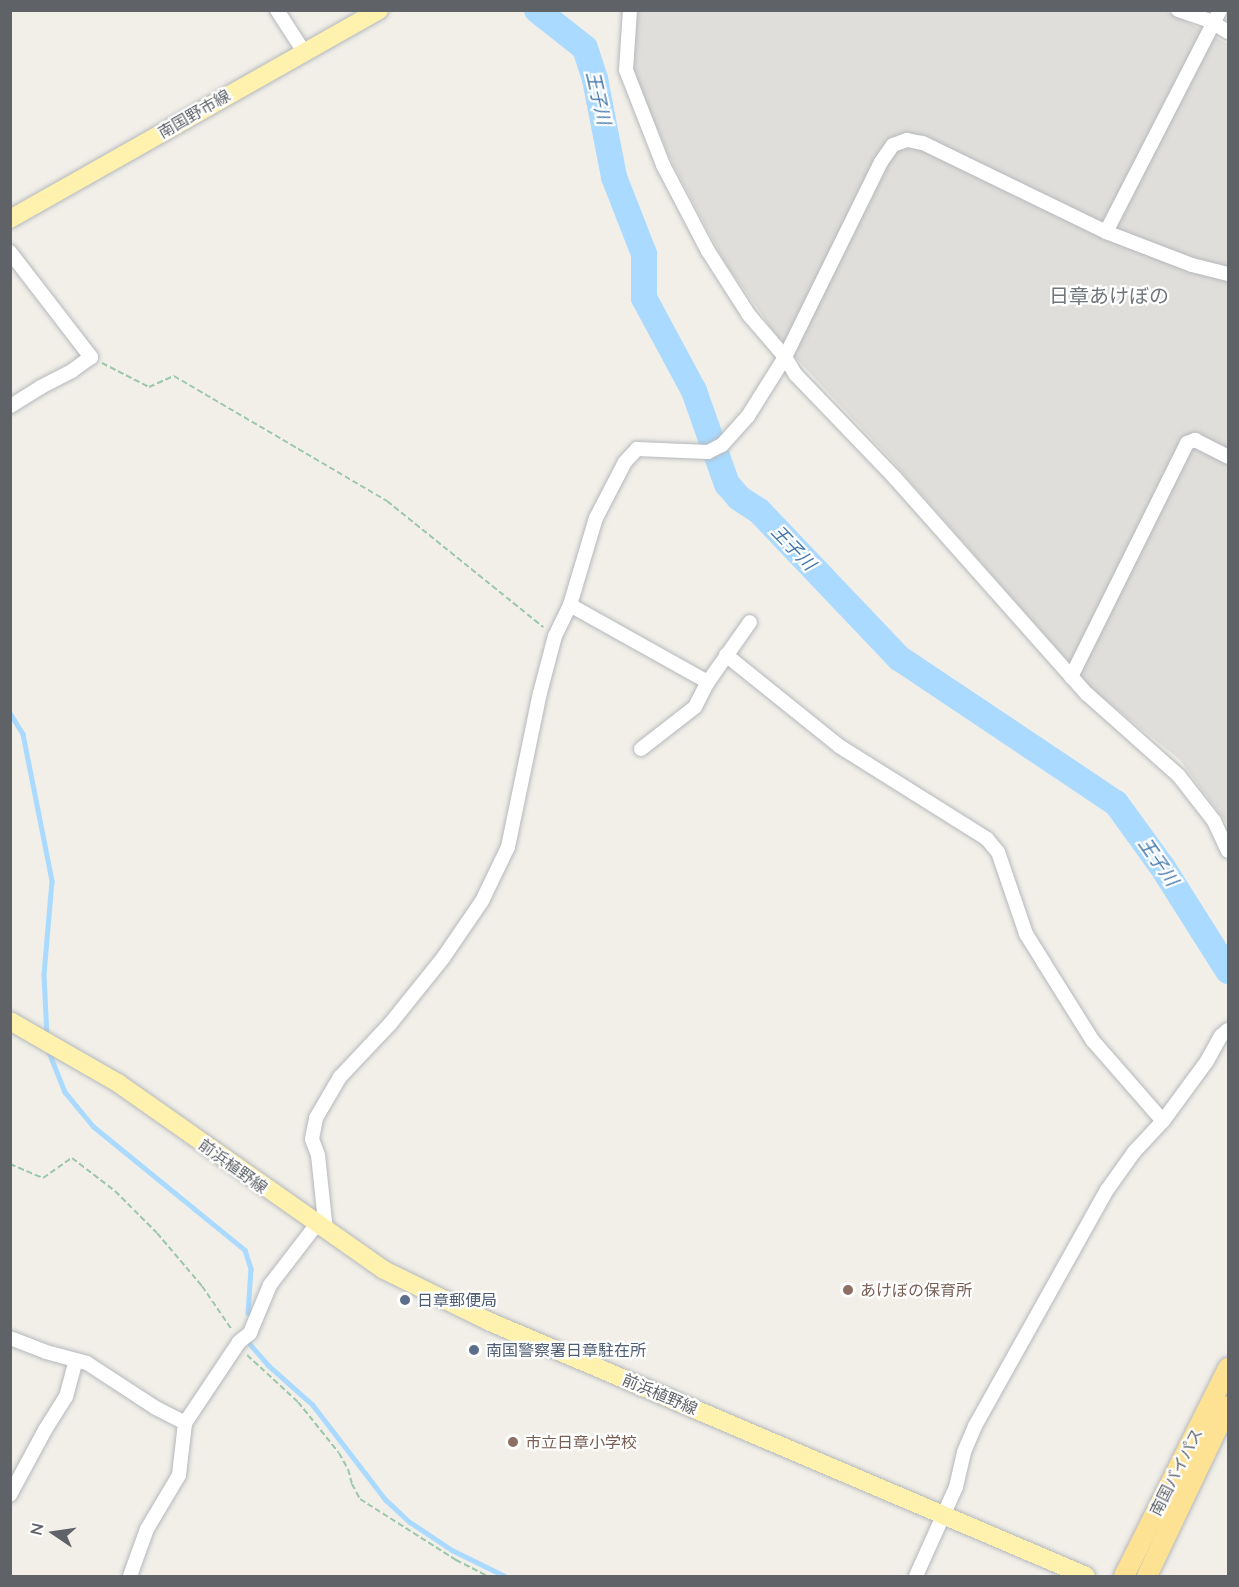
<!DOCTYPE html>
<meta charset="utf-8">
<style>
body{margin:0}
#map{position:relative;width:1239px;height:1587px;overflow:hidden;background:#f1efe8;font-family:Mulish,"Noto Sans JP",sans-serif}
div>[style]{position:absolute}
.industrial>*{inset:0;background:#e0deda}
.stream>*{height:4.5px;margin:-2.25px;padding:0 2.25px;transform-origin:2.25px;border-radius:2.25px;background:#aadaff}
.river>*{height:26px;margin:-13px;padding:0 13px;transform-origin:13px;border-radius:13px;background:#aadaff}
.path>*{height:2px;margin-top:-1px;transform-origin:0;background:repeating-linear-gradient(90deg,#9cc7a9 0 6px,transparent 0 9px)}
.roads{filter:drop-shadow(0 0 2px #b5b8bc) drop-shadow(0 0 2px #b5b8bc)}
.minor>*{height:14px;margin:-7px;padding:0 7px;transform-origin:7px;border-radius:7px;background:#fff}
.major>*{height:18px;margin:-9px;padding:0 9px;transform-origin:9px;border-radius:9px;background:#fff2af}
.highway>*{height:20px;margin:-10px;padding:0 10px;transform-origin:10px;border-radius:10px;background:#fde293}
.dots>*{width:16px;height:16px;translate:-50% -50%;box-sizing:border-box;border:3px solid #fff;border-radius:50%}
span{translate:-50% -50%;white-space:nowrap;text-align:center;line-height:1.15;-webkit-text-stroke:4.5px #fff;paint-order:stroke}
.street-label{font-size:16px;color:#5f6368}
.education-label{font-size:16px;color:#785e54}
.left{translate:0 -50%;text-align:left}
.service-label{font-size:16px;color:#4e5e75}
.water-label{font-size:18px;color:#4174aa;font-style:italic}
.quarter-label{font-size:20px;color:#70757a}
.frame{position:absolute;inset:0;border:12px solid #5f6368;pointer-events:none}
.north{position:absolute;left:24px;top:1503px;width:60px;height:60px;-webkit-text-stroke:4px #fff;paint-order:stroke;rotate:283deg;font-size:16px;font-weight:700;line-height:24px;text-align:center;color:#5f6368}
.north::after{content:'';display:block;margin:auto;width:21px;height:27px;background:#5f6368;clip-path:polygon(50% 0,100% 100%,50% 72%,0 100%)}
</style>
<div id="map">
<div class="industrial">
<div style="clip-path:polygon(638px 10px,1166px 11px,1228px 44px,1228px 825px,1180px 760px,1091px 688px,888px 456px,781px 342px,724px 261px,671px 160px,632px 71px)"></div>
</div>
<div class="stream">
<div style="left:10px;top:713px;width:25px;rotate:58deg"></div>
<div style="left:23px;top:734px;width:150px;rotate:78.8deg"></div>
<div style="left:52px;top:881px;width:94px;rotate:94.9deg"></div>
<div style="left:44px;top:975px;width:62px;rotate:87.2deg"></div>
<div style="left:49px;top:1052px;width:43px;rotate:68.2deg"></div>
<div style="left:65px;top:1092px;width:44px;rotate:50.5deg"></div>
<div style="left:93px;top:1126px;width:196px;rotate:39.2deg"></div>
<div style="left:245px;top:1250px;width:20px;rotate:72deg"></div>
<div style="left:251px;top:1269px;width:44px;rotate:93.9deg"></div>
<div style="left:250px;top:1344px;width:28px;rotate:49deg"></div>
<div style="left:268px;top:1365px;width:60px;rotate:41.6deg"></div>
<div style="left:313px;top:1405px;width:120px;rotate:52.5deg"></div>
<div style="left:386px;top:1500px;width:33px;rotate:43deg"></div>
<div style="left:410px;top:1522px;width:50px;rotate:33.7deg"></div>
<div style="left:452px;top:1550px;width:59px;rotate:26.1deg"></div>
</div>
<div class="river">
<div style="left:537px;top:10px;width:61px;rotate:38.4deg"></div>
<div style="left:585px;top:48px;width:33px;rotate:72deg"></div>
<div style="left:595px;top:79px;width:100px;rotate:79deg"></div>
<div style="left:614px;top:177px;width:83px;rotate:68.7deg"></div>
<div style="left:644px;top:254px;width:44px;rotate:90deg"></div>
<div style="left:644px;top:298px;width:106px;rotate:61.7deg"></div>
<div style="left:694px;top:391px;width:99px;rotate:70.5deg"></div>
<div style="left:727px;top:484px;width:18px;rotate:49deg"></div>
<div style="left:739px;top:498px;width:24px;rotate:33deg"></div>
<div style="left:759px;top:511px;width:203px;rotate:46.4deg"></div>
<div style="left:899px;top:658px;width:261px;rotate:33.8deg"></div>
<div style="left:1116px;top:803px;width:80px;rotate:54.1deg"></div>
<div style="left:1163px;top:868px;width:122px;rotate:57.7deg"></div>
</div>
<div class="path">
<div style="left:102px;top:363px;width:53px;rotate:27.1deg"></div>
<div style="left:149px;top:387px;width:27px;rotate:-24deg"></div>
<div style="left:174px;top:376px;width:247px;rotate:30.4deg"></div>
<div style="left:387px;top:501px;width:201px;rotate:38.9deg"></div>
<div style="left:10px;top:1164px;width:36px;rotate:23deg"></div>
<div style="left:43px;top:1178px;width:35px;rotate:-35deg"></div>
<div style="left:72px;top:1158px;width:54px;rotate:37.5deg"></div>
<div style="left:115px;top:1191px;width:59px;rotate:45deg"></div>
<div style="left:157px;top:1233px;width:70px;rotate:49.7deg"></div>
<div style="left:202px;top:1286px;width:53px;rotate:55.7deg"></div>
<div style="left:247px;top:1355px;width:69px;rotate:42.7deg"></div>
<div style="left:298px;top:1402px;width:65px;rotate:51.2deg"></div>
<div style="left:339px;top:1453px;width:18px;rotate:61deg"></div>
<div style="left:348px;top:1469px;width:16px;rotate:75deg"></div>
<div style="left:352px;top:1484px;width:17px;rotate:62deg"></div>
<div style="left:360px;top:1499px;width:114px;rotate:32.4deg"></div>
<div style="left:456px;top:1560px;width:36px;rotate:27deg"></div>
</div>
<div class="roads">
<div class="minor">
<div style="left:277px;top:10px;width:50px;rotate:57.3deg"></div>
<div style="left:630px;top:10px;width:60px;rotate:93.8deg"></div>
<div style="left:626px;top:70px;width:102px;rotate:68.7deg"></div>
<div style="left:663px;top:165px;width:97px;rotate:62.4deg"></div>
<div style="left:708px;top:251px;width:76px;rotate:57.4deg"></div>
<div style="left:749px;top:315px;width:55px;rotate:49.4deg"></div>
<div style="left:785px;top:357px;width:21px;rotate:59deg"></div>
<div style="left:796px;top:375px;width:143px;rotate:46.1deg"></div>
<div style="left:895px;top:478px;width:289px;rotate:48.4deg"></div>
<div style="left:1087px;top:694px;width:123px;rotate:41.7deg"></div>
<div style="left:1179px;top:776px;width:57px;rotate:52.1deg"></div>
<div style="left:1214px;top:821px;width:33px;rotate:65deg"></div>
<div style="left:1178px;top:10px;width:36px;rotate:19deg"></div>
<div style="left:1212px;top:22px;width:19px;rotate:32deg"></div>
<div style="left:1106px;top:232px;width:250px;rotate:-62.8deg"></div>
<div style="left:10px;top:252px;width:133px;rotate:52.4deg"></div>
<div style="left:91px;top:357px;width:24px;rotate:144deg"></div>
<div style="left:72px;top:371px;width:35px;rotate:153deg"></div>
<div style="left:41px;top:387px;width:36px;rotate:148deg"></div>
<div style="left:570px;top:605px;width:158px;rotate:29.2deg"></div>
<div style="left:726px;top:655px;width:145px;rotate:38.8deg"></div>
<div style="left:839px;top:746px;width:175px;rotate:32.1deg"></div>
<div style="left:987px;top:839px;width:17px;rotate:50deg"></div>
<div style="left:998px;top:852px;width:87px;rotate:71.1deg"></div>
<div style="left:1026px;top:934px;width:34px;rotate:58deg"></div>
<div style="left:1044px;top:963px;width:92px;rotate:57.9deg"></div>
<div style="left:1093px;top:1041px;width:106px;rotate:48.8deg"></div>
<div style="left:1071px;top:677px;width:261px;rotate:-63.6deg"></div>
<div style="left:1187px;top:443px;width:9px;rotate:-21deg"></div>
<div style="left:1195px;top:440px;width:37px;rotate:27deg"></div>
<div style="left:641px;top:749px;width:68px;rotate:-37.9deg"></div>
<div style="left:695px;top:707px;width:28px;rotate:-63deg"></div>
<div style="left:708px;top:682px;width:73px;rotate:-55deg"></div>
<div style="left:326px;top:1231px;width:76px;rotate:-96deg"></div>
<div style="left:318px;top:1155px;width:17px;rotate:-111deg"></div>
<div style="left:312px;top:1139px;width:21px;rotate:-79deg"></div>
<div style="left:316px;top:1118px;width:48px;rotate:-59.7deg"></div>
<div style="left:340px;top:1077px;width:73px;rotate:-46.7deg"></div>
<div style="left:390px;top:1024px;width:85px;rotate:-51.2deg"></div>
<div style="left:443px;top:958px;width:69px;rotate:-55.6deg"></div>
<div style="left:482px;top:901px;width:60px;rotate:-64.3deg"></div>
<div style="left:508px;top:847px;width:157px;rotate:-78.3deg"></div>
<div style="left:540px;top:693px;width:59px;rotate:-75.3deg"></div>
<div style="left:555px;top:636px;width:34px;rotate:-64deg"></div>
<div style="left:570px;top:605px;width:91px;rotate:-73.4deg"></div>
<div style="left:596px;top:518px;width:63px;rotate:-62.6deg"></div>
<div style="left:625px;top:462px;width:18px;rotate:-47deg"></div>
<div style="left:637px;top:449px;width:71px;rotate:2.4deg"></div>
<div style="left:708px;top:452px;width:16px;rotate:-27deg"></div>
<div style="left:722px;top:445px;width:39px;rotate:-48deg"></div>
<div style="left:748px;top:416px;width:70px;rotate:-57.9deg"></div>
<div style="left:785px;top:357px;width:217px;rotate:-63.8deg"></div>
<div style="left:881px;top:162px;width:21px;rotate:-55deg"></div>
<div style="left:893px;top:145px;width:15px;rotate:-20deg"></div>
<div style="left:907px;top:140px;width:16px;rotate:11deg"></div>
<div style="left:923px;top:143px;width:203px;rotate:25.9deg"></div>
<div style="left:1106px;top:232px;width:92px;rotate:21deg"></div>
<div style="left:1192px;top:265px;width:37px;rotate:14deg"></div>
<div style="left:10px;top:1338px;width:39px;rotate:21deg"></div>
<div style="left:46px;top:1352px;width:42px;rotate:15deg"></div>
<div style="left:87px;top:1363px;width:82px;rotate:33.1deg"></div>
<div style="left:156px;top:1408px;width:33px;rotate:27deg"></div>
<div style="left:10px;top:1495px;width:74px;rotate:-61.7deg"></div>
<div style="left:45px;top:1430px;width:39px;rotate:-58deg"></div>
<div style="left:66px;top:1397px;width:38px;rotate:-75deg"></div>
<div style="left:130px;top:1576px;width:50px;rotate:-70.1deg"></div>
<div style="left:147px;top:1529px;width:63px;rotate:-59.3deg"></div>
<div style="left:179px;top:1475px;width:52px;rotate:-83.4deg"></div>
<div style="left:185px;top:1423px;width:97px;rotate:-56.3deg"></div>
<div style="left:239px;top:1342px;width:14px;rotate:-39deg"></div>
<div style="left:250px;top:1333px;width:52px;rotate:-67.4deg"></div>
<div style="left:270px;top:1285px;width:76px;rotate:-52.5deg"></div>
<div style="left:916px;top:1576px;width:98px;rotate:-65.8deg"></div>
<div style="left:956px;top:1487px;width:36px;rotate:-77deg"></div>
<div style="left:964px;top:1452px;width:28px;rotate:-67deg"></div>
<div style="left:975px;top:1426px;width:270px;rotate:-60.8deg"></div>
<div style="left:1107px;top:1190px;width:47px;rotate:-54.6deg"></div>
<div style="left:1134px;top:1152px;width:42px;rotate:-46.9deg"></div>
<div style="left:1163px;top:1121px;width:74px;rotate:-53.7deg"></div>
<div style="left:1207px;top:1061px;width:29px;rotate:-61deg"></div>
<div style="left:1221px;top:1036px;width:9px;rotate:-41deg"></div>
</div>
<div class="major">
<div style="left:10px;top:219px;width:424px;rotate:-29.5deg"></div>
<div style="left:10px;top:1021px;width:125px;rotate:29.9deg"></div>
<div style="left:118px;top:1083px;width:325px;rotate:35.1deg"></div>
<div style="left:384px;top:1270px;width:116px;rotate:26.1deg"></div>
<div style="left:488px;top:1321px;width:650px;rotate:23.09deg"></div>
</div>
<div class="highway">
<div style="left:1124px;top:1576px;width:233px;rotate:-63.4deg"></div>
<div style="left:1147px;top:1576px;width:188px;rotate:-64.5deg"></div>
</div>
</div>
<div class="dots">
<div style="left:848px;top:1290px;background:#8d6e63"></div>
<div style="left:405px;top:1300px;background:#5c6f8a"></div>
<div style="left:474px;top:1350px;background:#5c6f8a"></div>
<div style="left:513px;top:1442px;background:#8d6e63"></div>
</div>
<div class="street-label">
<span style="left:194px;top:114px;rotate:-30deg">南国野市線</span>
<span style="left:233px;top:1166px;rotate:36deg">前浜植野線</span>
<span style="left:660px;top:1394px;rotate:23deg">前浜植野線</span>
<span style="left:1176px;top:1472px;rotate:-63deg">南国バイパス</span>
</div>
<div class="education-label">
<span class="left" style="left:860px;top:1290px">あけぼの保育所</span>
<span class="left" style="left:525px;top:1442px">市立日章小学校</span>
</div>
<div class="service-label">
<span class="left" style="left:417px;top:1300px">日章郵便局</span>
<span class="left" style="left:486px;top:1350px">南国警察署日章駐在所</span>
</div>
<div class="water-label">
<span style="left:598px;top:98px;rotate:77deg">王子川</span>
<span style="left:793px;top:548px;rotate:46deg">王子川</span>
<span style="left:1158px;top:862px;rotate:55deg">王子川</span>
</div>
<div class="quarter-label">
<span style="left:1109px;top:295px">日章あけぼの</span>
</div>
<div class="frame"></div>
<div class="north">N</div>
</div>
